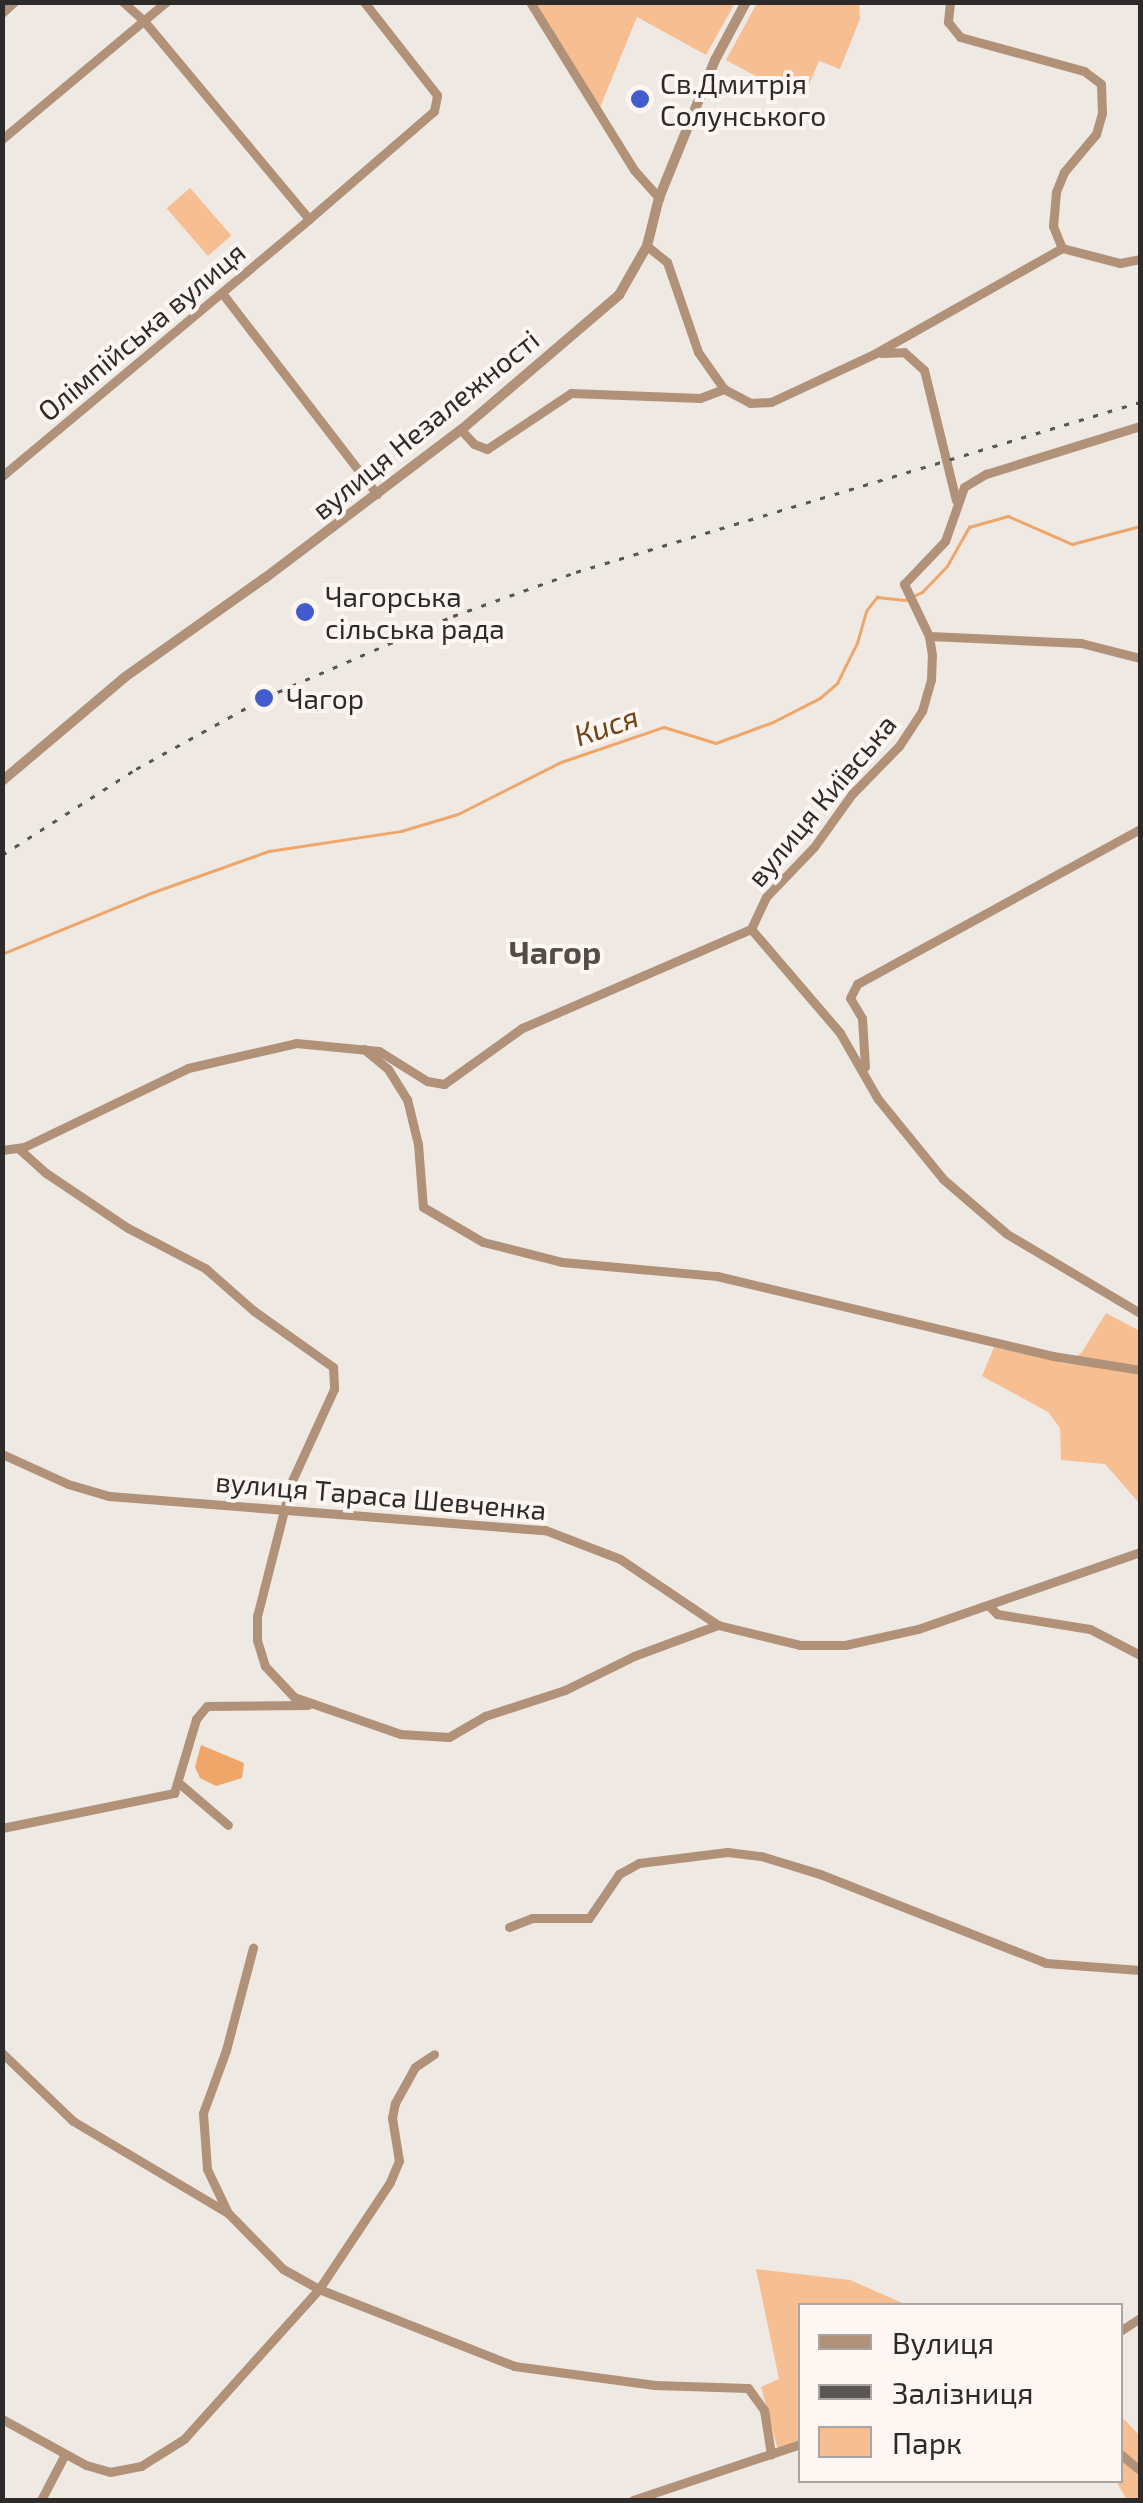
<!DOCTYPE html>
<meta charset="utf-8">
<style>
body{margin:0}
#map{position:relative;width:1143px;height:2503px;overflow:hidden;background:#efe9e4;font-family:"Exo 2",sans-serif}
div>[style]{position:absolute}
.green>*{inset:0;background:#f6be91;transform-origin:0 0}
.water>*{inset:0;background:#f0a668}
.stream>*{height:2.5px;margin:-1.25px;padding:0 1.25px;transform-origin:1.25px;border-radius:1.25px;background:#f0a668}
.minor>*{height:9px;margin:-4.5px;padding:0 4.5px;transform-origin:4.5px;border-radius:4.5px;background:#b19178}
.tertiary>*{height:10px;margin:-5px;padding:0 5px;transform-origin:5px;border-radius:5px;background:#b19178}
.rail>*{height:2.5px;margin-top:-1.25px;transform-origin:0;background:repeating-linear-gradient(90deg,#595653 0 5px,transparent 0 15px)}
.dots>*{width:28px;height:28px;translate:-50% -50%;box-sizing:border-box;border:5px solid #fdf6f2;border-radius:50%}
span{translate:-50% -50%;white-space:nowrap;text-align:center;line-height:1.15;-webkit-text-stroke:8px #fdf6f2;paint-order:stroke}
.poi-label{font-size:28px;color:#2d2b29}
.left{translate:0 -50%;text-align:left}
.street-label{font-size:28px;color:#2d2b29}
.water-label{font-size:30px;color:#734215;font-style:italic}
.quarter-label{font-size:32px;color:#524d49;font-weight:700}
.frame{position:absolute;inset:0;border:5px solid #2d2b29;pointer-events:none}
.legend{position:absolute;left:798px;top:2303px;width:325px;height:180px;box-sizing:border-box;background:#fdf6f2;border:2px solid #aaa5a2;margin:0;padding:12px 18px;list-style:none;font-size:30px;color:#2d2b29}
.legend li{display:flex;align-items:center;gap:20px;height:50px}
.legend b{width:50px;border:2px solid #aaa5a2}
</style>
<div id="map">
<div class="green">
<div style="clip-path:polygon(527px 3px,735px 3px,706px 55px,637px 17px,599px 110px)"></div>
<div style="clip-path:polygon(757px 3px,859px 3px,860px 19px,840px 69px,819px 61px,805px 94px,776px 87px,726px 60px)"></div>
<div style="left:190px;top:188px;width:63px;height:31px;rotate:49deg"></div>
<div style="clip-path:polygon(1106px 1313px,1140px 1331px,1140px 1504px,1105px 1464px,1061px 1460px,1060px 1428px,1048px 1412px,982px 1376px,994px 1347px,1068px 1364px,1082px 1352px)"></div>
<div style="clip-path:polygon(756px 2269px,850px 2280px,907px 2305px,800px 2306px,800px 2442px,778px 2450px,761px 2387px,779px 2379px)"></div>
<div style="clip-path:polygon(1121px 2416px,1140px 2436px,1140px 2500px,1127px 2500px,1116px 2481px,1120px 2480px)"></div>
</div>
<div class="water">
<div style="clip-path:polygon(201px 1745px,244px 1763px,242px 1778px,216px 1786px,200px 1778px,195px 1767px)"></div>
</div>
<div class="stream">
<div style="left:2px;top:954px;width:158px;rotate:-22.3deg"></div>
<div style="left:148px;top:894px;width:128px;rotate:-19.6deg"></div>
<div style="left:269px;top:851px;width:134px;rotate:-8.6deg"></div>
<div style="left:401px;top:831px;width:59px;rotate:-16.6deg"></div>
<div style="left:458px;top:814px;width:115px;rotate:-26.8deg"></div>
<div style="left:561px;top:762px;width:109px;rotate:-18.8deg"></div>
<div style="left:664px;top:727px;width:54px;rotate:17.1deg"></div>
<div style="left:716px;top:743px;width:61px;rotate:-20.2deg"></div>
<div style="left:773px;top:722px;width:53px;rotate:-27.1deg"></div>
<div style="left:820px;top:698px;width:23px;rotate:-41deg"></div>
<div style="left:837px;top:683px;width:45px;rotate:-63.4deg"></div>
<div style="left:857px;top:643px;width:33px;rotate:-74deg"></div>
<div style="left:866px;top:611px;width:18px;rotate:-52deg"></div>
<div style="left:877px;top:597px;width:28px;rotate:6deg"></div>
<div style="left:905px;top:600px;width:19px;rotate:-25deg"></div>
<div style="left:922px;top:592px;width:36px;rotate:-46deg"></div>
<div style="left:947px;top:566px;width:45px;rotate:-60.6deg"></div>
<div style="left:969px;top:527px;width:41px;rotate:-15.8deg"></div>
<div style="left:1008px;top:516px;width:70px;rotate:23.6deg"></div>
<div style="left:1072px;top:544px;width:70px;rotate:-14.8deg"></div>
</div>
<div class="minor">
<div style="left:123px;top:2px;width:28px;rotate:42deg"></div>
<div style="left:144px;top:21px;width:258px;rotate:50.2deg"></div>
<div style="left:309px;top:219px;width:165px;rotate:-40.8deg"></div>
<div style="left:434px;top:111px;width:16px;rotate:-79deg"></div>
<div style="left:437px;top:95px;width:118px;rotate:-128.1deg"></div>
<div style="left:530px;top:2px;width:198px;rotate:58.2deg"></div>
<div style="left:634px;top:170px;width:38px;rotate:48deg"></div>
<div style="left:950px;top:2px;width:20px;rotate:96deg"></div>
<div style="left:948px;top:22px;width:19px;rotate:51deg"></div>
<div style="left:960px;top:37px;width:129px;rotate:15.3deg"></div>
<div style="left:1084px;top:71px;width:21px;rotate:37deg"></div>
<div style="left:1101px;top:84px;width:29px;rotate:88deg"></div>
<div style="left:1102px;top:113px;width:22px;rotate:106deg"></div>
<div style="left:1096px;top:134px;width:50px;rotate:130.1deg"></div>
<div style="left:1064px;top:172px;width:22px;rotate:112deg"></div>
<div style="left:1056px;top:192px;width:34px;rotate:95deg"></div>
<div style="left:1053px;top:226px;width:24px;rotate:68deg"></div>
<div style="left:2px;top:13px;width:16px;rotate:-43deg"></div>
<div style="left:2px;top:139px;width:214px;rotate:-39.9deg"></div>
<div style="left:647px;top:246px;width:26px;rotate:39deg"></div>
<div style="left:667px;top:262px;width:95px;rotate:71deg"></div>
<div style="left:698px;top:352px;width:45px;rotate:54.9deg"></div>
<div style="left:724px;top:389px;width:30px;rotate:28deg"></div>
<div style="left:750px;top:403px;width:21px;rotate:-3deg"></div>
<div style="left:771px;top:402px;width:114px;rotate:-25deg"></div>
<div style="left:874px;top:354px;width:216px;rotate:-29.4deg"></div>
<div style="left:1062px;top:248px;width:60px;rotate:14.5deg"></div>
<div style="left:1120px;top:263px;width:20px;rotate:-11deg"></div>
<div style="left:222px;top:293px;width:254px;rotate:52.4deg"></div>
<div style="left:881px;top:353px;width:23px;rotate:-2deg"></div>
<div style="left:904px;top:352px;width:27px;rotate:42deg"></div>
<div style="left:924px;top:370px;width:134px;rotate:76.2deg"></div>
<div style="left:461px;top:430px;width:19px;rotate:47deg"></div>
<div style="left:474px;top:444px;width:14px;rotate:21deg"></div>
<div style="left:487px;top:449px;width:101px;rotate:-33.7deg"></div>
<div style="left:571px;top:393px;width:129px;rotate:2.2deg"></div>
<div style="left:700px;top:398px;width:26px;rotate:-21deg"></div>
<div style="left:2px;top:476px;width:400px;rotate:-39.9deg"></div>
<div style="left:929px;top:636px;width:152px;rotate:2.6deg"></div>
<div style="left:1081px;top:643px;width:61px;rotate:14.3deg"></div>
<div style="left:751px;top:929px;width:137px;rotate:49.4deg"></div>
<div style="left:840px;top:1033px;width:76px;rotate:60.1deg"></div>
<div style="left:878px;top:1099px;width:103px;rotate:50.9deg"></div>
<div style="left:943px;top:1179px;width:84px;rotate:40.7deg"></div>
<div style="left:1007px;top:1234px;width:155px;rotate:30.7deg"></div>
<div style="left:364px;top:1049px;width:31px;rotate:40deg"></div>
<div style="left:388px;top:1069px;width:36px;rotate:58deg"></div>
<div style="left:407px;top:1099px;width:46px;rotate:76.3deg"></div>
<div style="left:418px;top:1144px;width:63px;rotate:85.5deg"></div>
<div style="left:423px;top:1207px;width:69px;rotate:30.3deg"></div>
<div style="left:483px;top:1242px;width:81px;rotate:14.2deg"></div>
<div style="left:562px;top:1262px;width:156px;rotate:5.2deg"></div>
<div style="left:717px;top:1276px;width:345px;rotate:13.4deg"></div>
<div style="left:1053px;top:1356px;width:88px;rotate:9.1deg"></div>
<div style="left:865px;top:1067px;width:49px;rotate:-93.5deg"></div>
<div style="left:862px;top:1018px;width:23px;rotate:-121deg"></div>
<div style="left:850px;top:998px;width:16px;rotate:-63deg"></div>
<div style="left:857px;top:984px;width:323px;rotate:-28.7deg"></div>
<div style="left:18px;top:1148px;width:38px;rotate:42deg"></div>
<div style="left:46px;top:1173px;width:99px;rotate:33.9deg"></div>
<div style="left:128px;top:1228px;width:87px;rotate:27.5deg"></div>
<div style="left:205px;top:1268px;width:65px;rotate:41.3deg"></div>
<div style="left:254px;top:1311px;width:97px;rotate:35.3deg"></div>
<div style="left:333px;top:1367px;width:22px;rotate:87deg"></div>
<div style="left:334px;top:1389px;width:103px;rotate:114.6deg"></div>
<div style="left:291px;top:1483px;width:137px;rotate:104.3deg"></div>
<div style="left:257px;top:1616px;width:24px;rotate:90deg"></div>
<div style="left:257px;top:1640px;width:27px;rotate:73deg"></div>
<div style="left:265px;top:1666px;width:42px;rotate:46.9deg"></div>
<div style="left:294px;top:1697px;width:112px;rotate:19.2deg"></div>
<div style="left:400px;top:1734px;width:49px;rotate:3.5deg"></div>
<div style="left:449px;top:1737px;width:42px;rotate:-30.3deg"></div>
<div style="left:485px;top:1716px;width:84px;rotate:-18deg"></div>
<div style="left:565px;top:1690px;width:77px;rotate:-26.2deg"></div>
<div style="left:634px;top:1656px;width:90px;rotate:-20.3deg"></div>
<div style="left:2px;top:1150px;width:22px;rotate:-8deg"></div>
<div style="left:24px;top:1147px;width:182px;rotate:-25.7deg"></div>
<div style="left:188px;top:1068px;width:111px;rotate:-13deg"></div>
<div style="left:296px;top:1043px;width:83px;rotate:5.5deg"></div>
<div style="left:379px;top:1051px;width:57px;rotate:32deg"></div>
<div style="left:427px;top:1081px;width:17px;rotate:10deg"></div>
<div style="left:444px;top:1084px;width:96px;rotate:-35.7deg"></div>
<div style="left:522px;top:1028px;width:249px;rotate:-23.4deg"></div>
<div style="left:751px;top:929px;width:35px;rotate:-65deg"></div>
<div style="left:766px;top:897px;width:69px;rotate:-46.2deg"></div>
<div style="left:814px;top:847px;width:65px;rotate:-54.4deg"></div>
<div style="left:852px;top:794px;width:67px;rotate:-45.6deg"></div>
<div style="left:899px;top:746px;width:42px;rotate:-56.7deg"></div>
<div style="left:922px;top:711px;width:32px;rotate:-74deg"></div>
<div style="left:931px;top:680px;width:25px;rotate:-88deg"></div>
<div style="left:932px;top:655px;width:19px;rotate:-99deg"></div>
<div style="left:929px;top:636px;width:58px;rotate:-115.7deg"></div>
<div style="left:904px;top:584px;width:59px;rotate:-46.4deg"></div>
<div style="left:945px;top:541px;width:57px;rotate:-70.6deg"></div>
<div style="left:964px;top:487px;width:26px;rotate:-31deg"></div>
<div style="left:986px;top:474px;width:161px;rotate:-17.3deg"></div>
<div style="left:2px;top:1454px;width:72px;rotate:24.4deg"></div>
<div style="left:68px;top:1484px;width:43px;rotate:16.3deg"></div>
<div style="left:109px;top:1496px;width:437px;rotate:4.5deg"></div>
<div style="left:545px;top:1530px;width:80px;rotate:21.1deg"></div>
<div style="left:620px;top:1559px;width:118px;rotate:34deg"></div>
<div style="left:718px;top:1625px;width:84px;rotate:13.7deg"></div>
<div style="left:800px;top:1645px;width:45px"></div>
<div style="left:845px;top:1645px;width:75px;rotate:-12.4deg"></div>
<div style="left:918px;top:1629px;width:235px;rotate:-19.1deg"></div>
<div style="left:988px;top:1605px;width:13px;rotate:45deg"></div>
<div style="left:997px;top:1614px;width:94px;rotate:9.2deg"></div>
<div style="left:1090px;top:1629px;width:56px;rotate:27.5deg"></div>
<div style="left:180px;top:1784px;width:63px;rotate:40.5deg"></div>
<div style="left:2px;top:1828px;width:176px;rotate:-11.5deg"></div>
<div style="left:174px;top:1793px;width:77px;rotate:-73.4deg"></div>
<div style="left:196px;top:1719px;width:17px;rotate:-50deg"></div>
<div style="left:207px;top:1706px;width:101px;rotate:-0.6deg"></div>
<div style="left:509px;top:1927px;width:25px;rotate:-21deg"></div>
<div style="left:532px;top:1918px;width:57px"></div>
<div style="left:589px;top:1918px;width:53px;rotate:-55.7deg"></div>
<div style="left:619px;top:1874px;width:23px;rotate:-29deg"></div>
<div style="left:639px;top:1863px;width:89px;rotate:-7.1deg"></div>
<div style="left:727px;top:1852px;width:34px;rotate:7deg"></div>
<div style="left:761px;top:1856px;width:62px;rotate:17deg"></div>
<div style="left:820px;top:1874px;width:243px;rotate:21.5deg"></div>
<div style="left:1046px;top:1963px;width:94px;rotate:4.3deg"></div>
<div style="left:2px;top:2053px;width:98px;rotate:43.8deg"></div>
<div style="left:73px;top:2121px;width:180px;rotate:30.7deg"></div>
<div style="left:228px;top:2213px;width:78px;rotate:45.5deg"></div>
<div style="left:283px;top:2269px;width:41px;rotate:29.1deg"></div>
<div style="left:319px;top:2289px;width:210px;rotate:21.5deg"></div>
<div style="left:514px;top:2366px;width:142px;rotate:7.7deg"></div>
<div style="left:655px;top:2385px;width:93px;rotate:1.8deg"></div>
<div style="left:748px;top:2388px;width:27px;rotate:54deg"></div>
<div style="left:764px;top:2410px;width:45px;rotate:81deg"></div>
<div style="left:227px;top:2211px;width:47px;rotate:-115.5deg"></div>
<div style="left:207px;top:2169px;width:56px;rotate:-94.1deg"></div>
<div style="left:203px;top:2113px;width:67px;rotate:-69.9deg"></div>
<div style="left:226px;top:2050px;width:106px;rotate:-75.2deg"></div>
<div style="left:1120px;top:2331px;width:24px;rotate:-33deg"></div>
<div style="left:2px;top:2419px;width:96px;rotate:28.7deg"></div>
<div style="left:86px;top:2465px;width:25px;rotate:16deg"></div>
<div style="left:110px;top:2472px;width:32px;rotate:-11deg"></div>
<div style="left:141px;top:2466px;width:51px;rotate:-32.1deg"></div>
<div style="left:184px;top:2439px;width:202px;rotate:-48deg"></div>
<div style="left:319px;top:2289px;width:128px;rotate:-56.4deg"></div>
<div style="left:390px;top:2182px;width:23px;rotate:-67deg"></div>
<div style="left:399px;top:2161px;width:44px;rotate:-99.2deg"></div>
<div style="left:392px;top:2118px;width:15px;rotate:-79deg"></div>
<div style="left:395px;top:2103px;width:41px;rotate:-60.9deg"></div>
<div style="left:415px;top:2067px;width:23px;rotate:-34deg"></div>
<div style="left:1120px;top:2454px;width:26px;rotate:39deg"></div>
<div style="left:41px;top:2500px;width:52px;rotate:-62.4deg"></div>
<div style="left:633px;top:2500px;width:176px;rotate:-18.5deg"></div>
</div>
<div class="tertiary">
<div style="left:2px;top:781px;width:161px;rotate:-40.2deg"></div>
<div style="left:125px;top:677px;width:171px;rotate:-35.3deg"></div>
<div style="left:265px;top:578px;width:246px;rotate:-37.1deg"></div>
<div style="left:461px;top:430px;width:208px;rotate:-40.5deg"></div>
<div style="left:619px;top:295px;width:56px;rotate:-60.3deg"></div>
<div style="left:647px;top:246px;width:49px;rotate:-76deg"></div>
<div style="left:659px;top:198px;width:149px;rotate:-67.9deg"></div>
<div style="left:715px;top:60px;width:66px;rotate:-61.9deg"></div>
</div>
<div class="rail">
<div style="left:2px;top:855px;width:159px;rotate:-32.7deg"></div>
<div style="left:136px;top:769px;width:146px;rotate:-29deg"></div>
<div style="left:264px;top:698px;width:206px;rotate:-23.5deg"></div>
<div style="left:453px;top:616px;width:131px;rotate:-19.7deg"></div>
<div style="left:576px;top:572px;width:589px;rotate:-16.77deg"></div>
</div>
<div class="dots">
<div style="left:640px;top:99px;background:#415ccf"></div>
<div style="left:305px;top:612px;background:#415ccf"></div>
<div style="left:264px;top:698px;background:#415ccf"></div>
</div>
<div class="poi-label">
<span class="left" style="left:660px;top:99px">Св.Дмитрія<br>Солунського</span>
<span class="left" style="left:325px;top:612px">Чагорська<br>сільська рада</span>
<span class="left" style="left:286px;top:698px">Чагор</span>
</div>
<div class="street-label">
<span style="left:141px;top:331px;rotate:-40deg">Олімпійська вулиця</span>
<span style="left:425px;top:424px;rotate:-39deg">вулиця Незалежності</span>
<span style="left:821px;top:800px;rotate:-50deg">вулиця Київська</span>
<span style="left:381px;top:1495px;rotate:5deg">вулиця Тараса Шевченка</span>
</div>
<div class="water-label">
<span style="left:606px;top:725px;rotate:-19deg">Кися</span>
</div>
<div class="quarter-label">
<span style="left:555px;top:951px">Чагор</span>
</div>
<div class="frame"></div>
<ul class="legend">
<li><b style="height:12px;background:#b19178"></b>Вулиця</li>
<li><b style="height:12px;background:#595653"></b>Залізниця</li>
<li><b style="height:28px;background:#f6be91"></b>Парк</li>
</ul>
</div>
